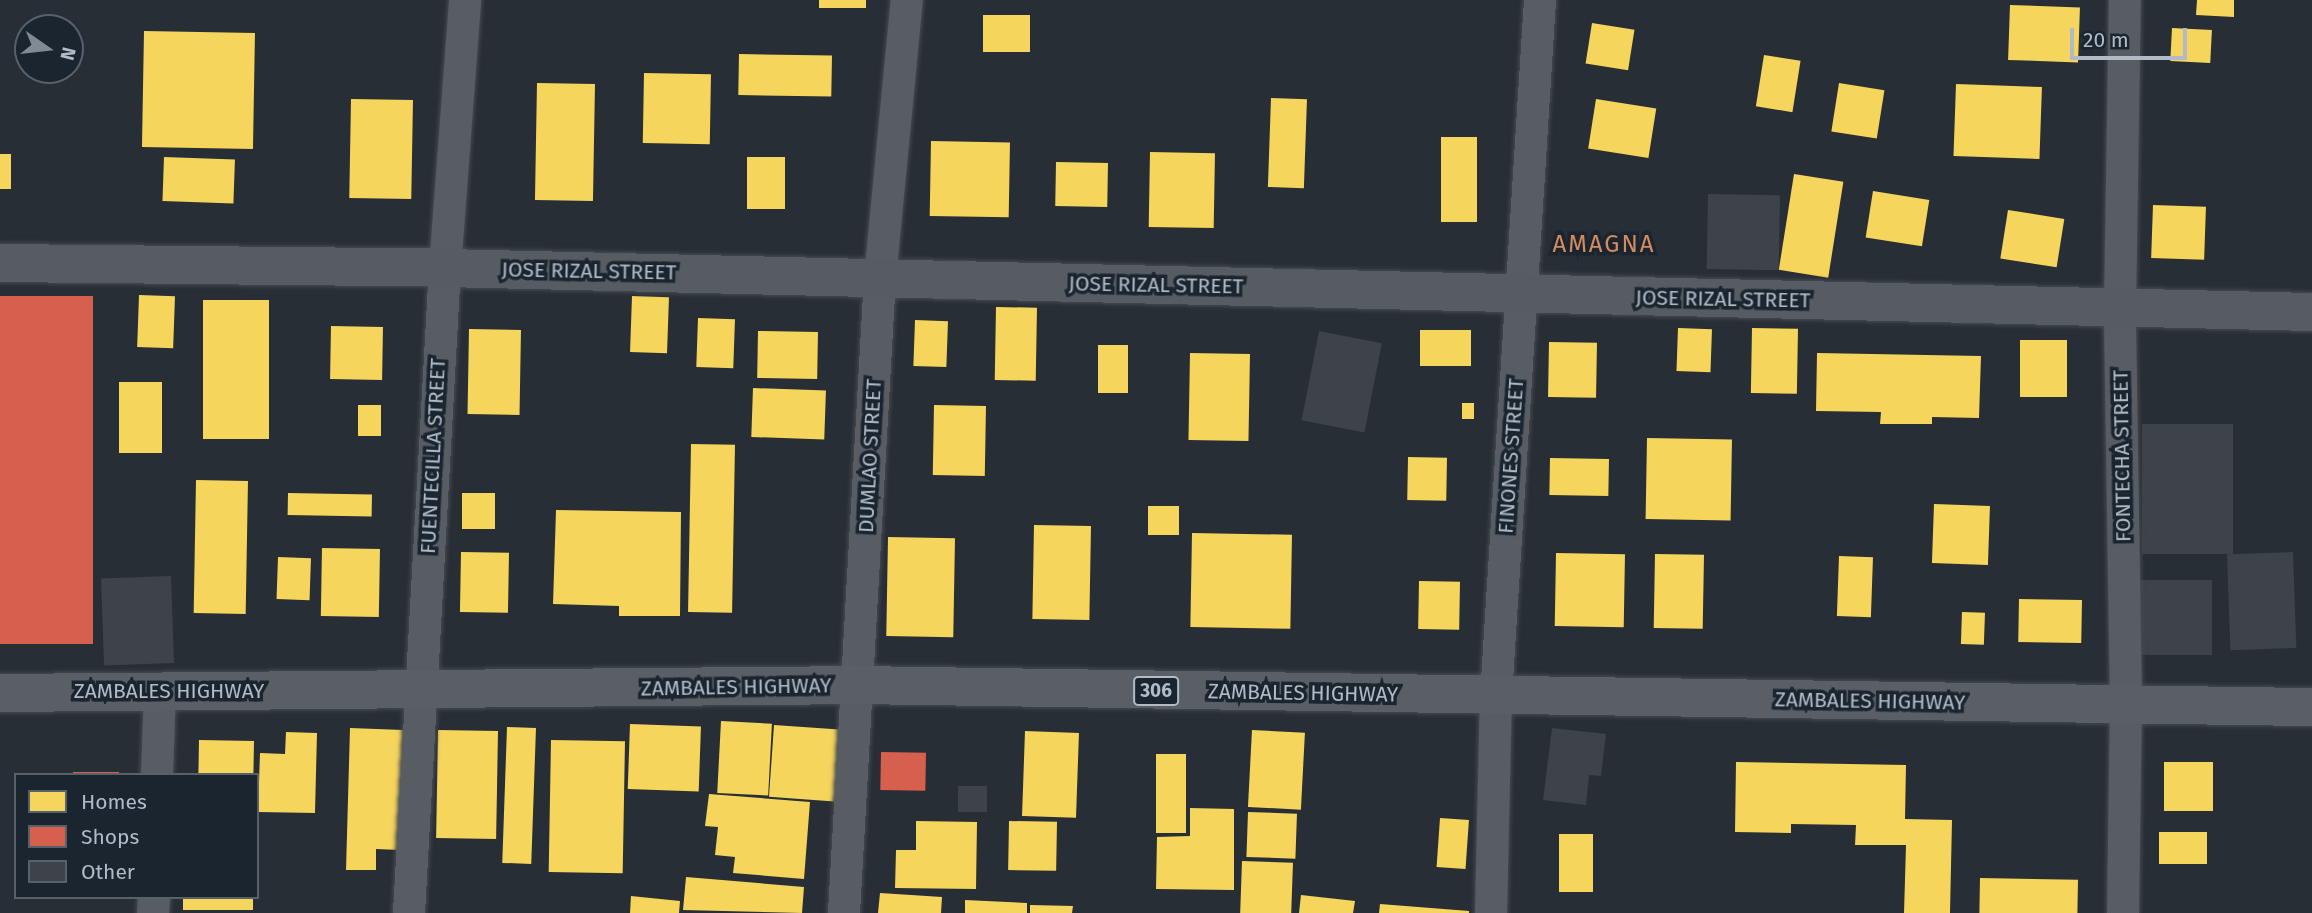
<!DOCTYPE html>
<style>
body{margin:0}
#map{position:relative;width:2312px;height:913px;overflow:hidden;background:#282e35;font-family:"Fira Sans",sans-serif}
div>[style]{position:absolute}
.homes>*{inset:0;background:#f6d55c;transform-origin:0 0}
.shops>*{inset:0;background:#d6604d;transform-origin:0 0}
.building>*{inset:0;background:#3d4349;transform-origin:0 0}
.roads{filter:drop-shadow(0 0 2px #464a50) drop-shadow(0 0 2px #464a50)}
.street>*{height:32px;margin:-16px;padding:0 16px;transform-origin:16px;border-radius:16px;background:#585d64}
.secondary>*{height:38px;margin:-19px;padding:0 19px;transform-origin:19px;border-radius:19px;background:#575b62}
.primary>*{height:38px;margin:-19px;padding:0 19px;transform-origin:19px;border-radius:19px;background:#5a5f66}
span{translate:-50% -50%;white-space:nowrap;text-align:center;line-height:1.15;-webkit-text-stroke:7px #1b2530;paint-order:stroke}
.shield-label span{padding:2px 5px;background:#1b2530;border:2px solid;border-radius:5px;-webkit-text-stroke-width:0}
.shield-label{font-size:19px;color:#b1bbc7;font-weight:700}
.street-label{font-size:21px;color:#b1bbc7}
.quarter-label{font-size:24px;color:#d68b5e;letter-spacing:2px}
.legend{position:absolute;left:14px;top:773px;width:245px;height:126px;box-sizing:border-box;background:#1b2530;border:2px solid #57616c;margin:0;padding:9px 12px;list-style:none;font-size:21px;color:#b1bbc7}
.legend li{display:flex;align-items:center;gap:14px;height:35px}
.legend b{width:35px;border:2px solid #57616c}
.north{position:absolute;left:14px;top:14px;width:70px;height:70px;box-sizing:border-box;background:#1b2530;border:2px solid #57616c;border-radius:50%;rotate:104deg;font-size:19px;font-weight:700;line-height:28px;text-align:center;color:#b1bbc7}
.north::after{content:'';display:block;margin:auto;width:24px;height:32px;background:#818a94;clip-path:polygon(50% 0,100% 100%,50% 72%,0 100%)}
.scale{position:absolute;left:2070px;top:28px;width:117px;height:32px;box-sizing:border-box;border:4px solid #b1bbc7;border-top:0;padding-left:9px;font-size:21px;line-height:24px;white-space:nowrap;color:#b1bbc7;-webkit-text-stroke:5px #1b2530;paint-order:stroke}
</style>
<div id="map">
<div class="homes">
<div style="left:819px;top:0;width:47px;height:8px"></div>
<div style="clip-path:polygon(2197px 0,2234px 0,2234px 17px,2196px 15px)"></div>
<div style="left:2010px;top:5px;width:70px;height:55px;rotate:2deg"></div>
<div style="left:983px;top:15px;width:47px;height:37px"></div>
<div style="left:1592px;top:23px;width:43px;height:41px;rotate:9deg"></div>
<div style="left:2172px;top:28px;width:40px;height:33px;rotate:3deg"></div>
<div style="left:144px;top:31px;width:111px;height:116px;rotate:1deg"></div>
<div style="left:739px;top:54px;width:93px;height:41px;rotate:1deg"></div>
<div style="left:1764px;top:55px;width:37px;height:52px;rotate:9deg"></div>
<div style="left:644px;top:73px;width:67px;height:70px;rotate:1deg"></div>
<div style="left:537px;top:83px;width:58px;height:117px;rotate:1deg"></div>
<div style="left:1839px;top:83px;width:46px;height:49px;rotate:9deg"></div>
<div style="left:1956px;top:84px;width:86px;height:72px;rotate:2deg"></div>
<div style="left:1271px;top:98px;width:36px;height:89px;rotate:2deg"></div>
<div style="left:351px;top:99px;width:62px;height:99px;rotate:1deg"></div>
<div style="left:1596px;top:99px;width:61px;height:50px;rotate:9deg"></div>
<div style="left:1441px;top:137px;width:36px;height:85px"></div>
<div style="left:931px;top:141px;width:79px;height:75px;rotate:1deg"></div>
<div style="left:1150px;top:152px;width:65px;height:75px;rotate:1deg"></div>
<div style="left:0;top:154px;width:11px;height:35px"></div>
<div style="left:164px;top:157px;width:71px;height:44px;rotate:2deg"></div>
<div style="left:747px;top:157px;width:38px;height:52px"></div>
<div style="left:1056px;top:162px;width:52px;height:44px;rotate:1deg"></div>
<div style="left:1794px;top:174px;width:50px;height:97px;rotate:9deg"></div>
<div style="left:1873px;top:191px;width:57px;height:47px;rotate:9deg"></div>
<div style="left:2153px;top:205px;width:53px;height:53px;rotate:2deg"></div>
<div style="left:2008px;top:210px;width:57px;height:49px;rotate:9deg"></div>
<div style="left:139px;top:295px;width:36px;height:52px;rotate:2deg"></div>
<div style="left:632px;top:296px;width:37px;height:56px;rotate:2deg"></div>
<div style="left:203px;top:300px;width:66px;height:139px"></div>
<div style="left:996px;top:307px;width:41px;height:73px;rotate:1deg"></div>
<div style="left:698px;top:318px;width:37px;height:49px;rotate:2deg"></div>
<div style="left:915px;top:320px;width:33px;height:46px;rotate:2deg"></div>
<div style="left:331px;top:326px;width:52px;height:53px;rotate:1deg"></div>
<div style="left:1678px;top:328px;width:34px;height:43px;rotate:2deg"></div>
<div style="left:1752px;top:328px;width:46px;height:65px;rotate:1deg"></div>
<div style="left:469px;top:329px;width:52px;height:85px;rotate:1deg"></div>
<div style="left:1420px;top:330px;width:51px;height:36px"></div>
<div style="left:758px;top:331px;width:60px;height:47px;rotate:1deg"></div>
<div style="left:2020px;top:340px;width:47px;height:57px"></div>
<div style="left:1549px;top:342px;width:48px;height:55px;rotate:1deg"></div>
<div style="left:1098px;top:345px;width:30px;height:48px"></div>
<div style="left:1190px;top:353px;width:60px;height:87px;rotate:1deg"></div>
<div style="clip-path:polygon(1817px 353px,1981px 356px,1979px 418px,1932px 417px,1932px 424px,1880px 424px,1881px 412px,1816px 411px)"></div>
<div style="left:119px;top:382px;width:43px;height:71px"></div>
<div style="left:753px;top:388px;width:73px;height:49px;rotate:2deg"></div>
<div style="left:1462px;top:403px;width:12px;height:16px"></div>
<div style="left:358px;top:405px;width:23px;height:31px"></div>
<div style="left:934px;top:405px;width:52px;height:70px;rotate:1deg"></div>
<div style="left:1647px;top:438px;width:85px;height:81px;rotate:1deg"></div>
<div style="left:691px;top:444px;width:44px;height:168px;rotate:1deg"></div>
<div style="left:1408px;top:457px;width:39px;height:43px;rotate:1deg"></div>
<div style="left:1550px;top:458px;width:59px;height:37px;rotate:1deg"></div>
<div style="left:196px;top:480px;width:52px;height:133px;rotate:1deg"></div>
<div style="left:288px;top:493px;width:84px;height:22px;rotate:1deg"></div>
<div style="left:462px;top:493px;width:33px;height:36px"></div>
<div style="left:1934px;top:504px;width:56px;height:59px;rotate:2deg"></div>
<div style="left:1148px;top:506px;width:31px;height:29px"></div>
<div style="clip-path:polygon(556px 510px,681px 512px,680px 616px,619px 616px,619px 606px,553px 604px)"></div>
<div style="left:1034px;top:525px;width:57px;height:94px;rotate:1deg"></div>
<div style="left:1192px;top:533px;width:100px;height:94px;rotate:1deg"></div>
<div style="left:888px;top:537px;width:67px;height:99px;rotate:1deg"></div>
<div style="left:322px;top:548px;width:58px;height:68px;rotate:1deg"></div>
<div style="left:461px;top:552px;width:48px;height:60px;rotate:1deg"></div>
<div style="left:1556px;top:553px;width:69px;height:73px;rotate:1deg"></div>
<div style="left:1655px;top:554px;width:49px;height:74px;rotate:1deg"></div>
<div style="left:1839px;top:556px;width:34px;height:60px;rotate:2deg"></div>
<div style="left:278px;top:557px;width:33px;height:42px;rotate:2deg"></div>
<div style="left:1419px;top:581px;width:41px;height:48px;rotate:1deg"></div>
<div style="left:2019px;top:599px;width:63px;height:43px;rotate:1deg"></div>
<div style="left:1962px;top:612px;width:23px;height:32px;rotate:2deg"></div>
<div style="left:721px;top:721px;width:51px;height:72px;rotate:3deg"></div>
<div style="left:630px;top:724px;width:71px;height:65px;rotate:2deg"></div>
<div style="left:774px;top:725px;width:69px;height:72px;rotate:4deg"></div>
<div style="left:507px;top:727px;width:29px;height:136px;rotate:2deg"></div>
<div style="clip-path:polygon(350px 728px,403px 730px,400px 850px,376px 849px,376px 870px,346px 870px)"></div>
<div style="left:438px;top:730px;width:60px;height:108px;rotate:1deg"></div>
<div style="left:1252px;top:730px;width:53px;height:77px;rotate:3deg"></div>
<div style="left:1025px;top:731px;width:54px;height:85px;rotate:2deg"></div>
<div style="clip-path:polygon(286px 732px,317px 733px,315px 813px,258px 812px,260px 753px,285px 754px)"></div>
<div style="left:199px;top:740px;width:55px;height:35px;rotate:1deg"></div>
<div style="left:551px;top:740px;width:74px;height:132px;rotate:1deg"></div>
<div style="left:1156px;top:754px;width:30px;height:79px"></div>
<div style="clip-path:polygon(1736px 762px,1906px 765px,1905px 819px,1952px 820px,1950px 913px,1904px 913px,1906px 845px,1855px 845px,1856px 825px,1791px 824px,1791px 833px,1735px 832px)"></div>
<div style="left:2164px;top:762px;width:49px;height:49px"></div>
<div style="clip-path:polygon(709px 794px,810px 802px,804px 879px,733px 873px,735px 857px,715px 855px,718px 827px,705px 826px)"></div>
<div style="clip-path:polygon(1190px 808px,1234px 809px,1234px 890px,1156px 889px,1157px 837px,1190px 836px)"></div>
<div style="left:1248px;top:812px;width:49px;height:45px;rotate:2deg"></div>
<div style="left:1440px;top:818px;width:29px;height:49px;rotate:4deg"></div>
<div style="clip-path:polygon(916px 821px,977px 822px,976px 889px,895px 888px,896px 850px,916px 850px)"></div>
<div style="left:1009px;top:821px;width:48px;height:49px;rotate:1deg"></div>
<div style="left:2159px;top:832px;width:48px;height:32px"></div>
<div style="left:1559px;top:834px;width:34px;height:58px"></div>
<div style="left:1242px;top:861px;width:51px;height:52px;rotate:2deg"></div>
<div style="clip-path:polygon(686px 877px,804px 887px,802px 913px,683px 910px)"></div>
<div style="left:1980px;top:878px;width:98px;height:35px;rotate:1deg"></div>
<div style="clip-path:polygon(880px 893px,942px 897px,941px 913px,878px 913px)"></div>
<div style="clip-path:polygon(1301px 895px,1355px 901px,1353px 913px,1299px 913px)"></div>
<div style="clip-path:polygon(631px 896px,680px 901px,679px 913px,630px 913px)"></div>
<div style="left:183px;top:897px;width:70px;height:13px"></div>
<div style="clip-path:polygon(965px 900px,1027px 903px,1027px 913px,965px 913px)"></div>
<div style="clip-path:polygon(1380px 904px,1469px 911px,1469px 913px,1379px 913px)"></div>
<div style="clip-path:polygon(1030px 905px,1073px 906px,1072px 913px,1030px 913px)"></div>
</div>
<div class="shops">
<div style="left:0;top:296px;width:93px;height:348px"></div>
<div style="left:881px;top:752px;width:45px;height:38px;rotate:1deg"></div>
<div style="left:73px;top:772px;width:46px;height:3px"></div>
</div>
<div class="building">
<div style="left:1708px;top:194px;width:72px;height:75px;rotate:1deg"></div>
<div style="left:1319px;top:331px;width:64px;height:91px;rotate:11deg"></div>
<div style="left:2142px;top:424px;width:91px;height:130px"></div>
<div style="left:2293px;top:552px;width:96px;height:66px;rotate:88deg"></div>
<div style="left:171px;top:576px;width:87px;height:70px;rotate:88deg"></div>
<div style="left:2138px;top:580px;width:74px;height:75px"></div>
<div style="clip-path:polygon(1552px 728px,1606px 734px,1601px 776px,1589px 775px,1586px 805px,1543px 800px)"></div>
<div style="left:958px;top:786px;width:29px;height:26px"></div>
</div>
<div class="roads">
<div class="street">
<div style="left:157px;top:775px;width:86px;rotate:-88deg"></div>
<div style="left:153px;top:913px;width:16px;rotate:-86deg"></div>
<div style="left:409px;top:913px;width:646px;rotate:-86.81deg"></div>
<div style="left:445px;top:268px;width:269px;rotate:-85.7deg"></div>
<div style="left:844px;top:913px;width:636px;rotate:-86.76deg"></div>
<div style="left:880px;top:278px;width:279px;rotate:-84.5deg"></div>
<div style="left:1491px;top:913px;width:217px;rotate:-88.7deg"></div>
<div style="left:1496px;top:696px;width:697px;rotate:-86.38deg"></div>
<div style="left:2123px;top:913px;width:209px;rotate:-89.2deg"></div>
<div style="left:2126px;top:704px;width:396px;rotate:-90.9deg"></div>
<div style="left:2120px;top:308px;width:308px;rotate:-89.1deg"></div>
</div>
<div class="secondary">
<div style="left:0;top:263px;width:445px;rotate:0.6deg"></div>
<div style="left:445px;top:268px;width:1868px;rotate:1.35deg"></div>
</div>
<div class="primary">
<div style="left:0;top:693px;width:857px;rotate:-0.53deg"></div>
<div style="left:857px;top:685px;width:1455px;rotate:0.87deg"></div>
</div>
</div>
<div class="shield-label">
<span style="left:1156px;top:691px">306</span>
</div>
<div class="street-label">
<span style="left:589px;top:271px;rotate:1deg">JOSE RIZAL STREET</span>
<span style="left:1156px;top:285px;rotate:1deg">JOSE RIZAL STREET</span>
<span style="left:1723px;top:299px;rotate:1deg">JOSE RIZAL STREET</span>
<span style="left:433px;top:456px;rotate:-87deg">FUENTECILLA STREET</span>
<span style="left:870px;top:456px;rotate:-87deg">DUMLAO STREET</span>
<span style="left:1511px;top:456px;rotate:-86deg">FINONES STREET</span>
<span style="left:2122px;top:456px;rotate:-91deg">FONTECHA STREET</span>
<span style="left:736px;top:687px;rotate:-1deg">ZAMBALES HIGHWAY</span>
<span style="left:169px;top:691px">ZAMBALES HIGHWAY</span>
<span style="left:1303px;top:693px;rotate:1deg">ZAMBALES HIGHWAY</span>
<span style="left:1870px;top:701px;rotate:1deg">ZAMBALES HIGHWAY</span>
</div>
<div class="quarter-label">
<span style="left:1604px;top:245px">AMAGNA</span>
</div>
<ul class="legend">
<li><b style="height:19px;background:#f6d55c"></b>Homes</li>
<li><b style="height:19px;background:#d6604d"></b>Shops</li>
<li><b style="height:19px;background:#3d4349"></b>Other</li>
</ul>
<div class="north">N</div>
<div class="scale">20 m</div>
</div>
